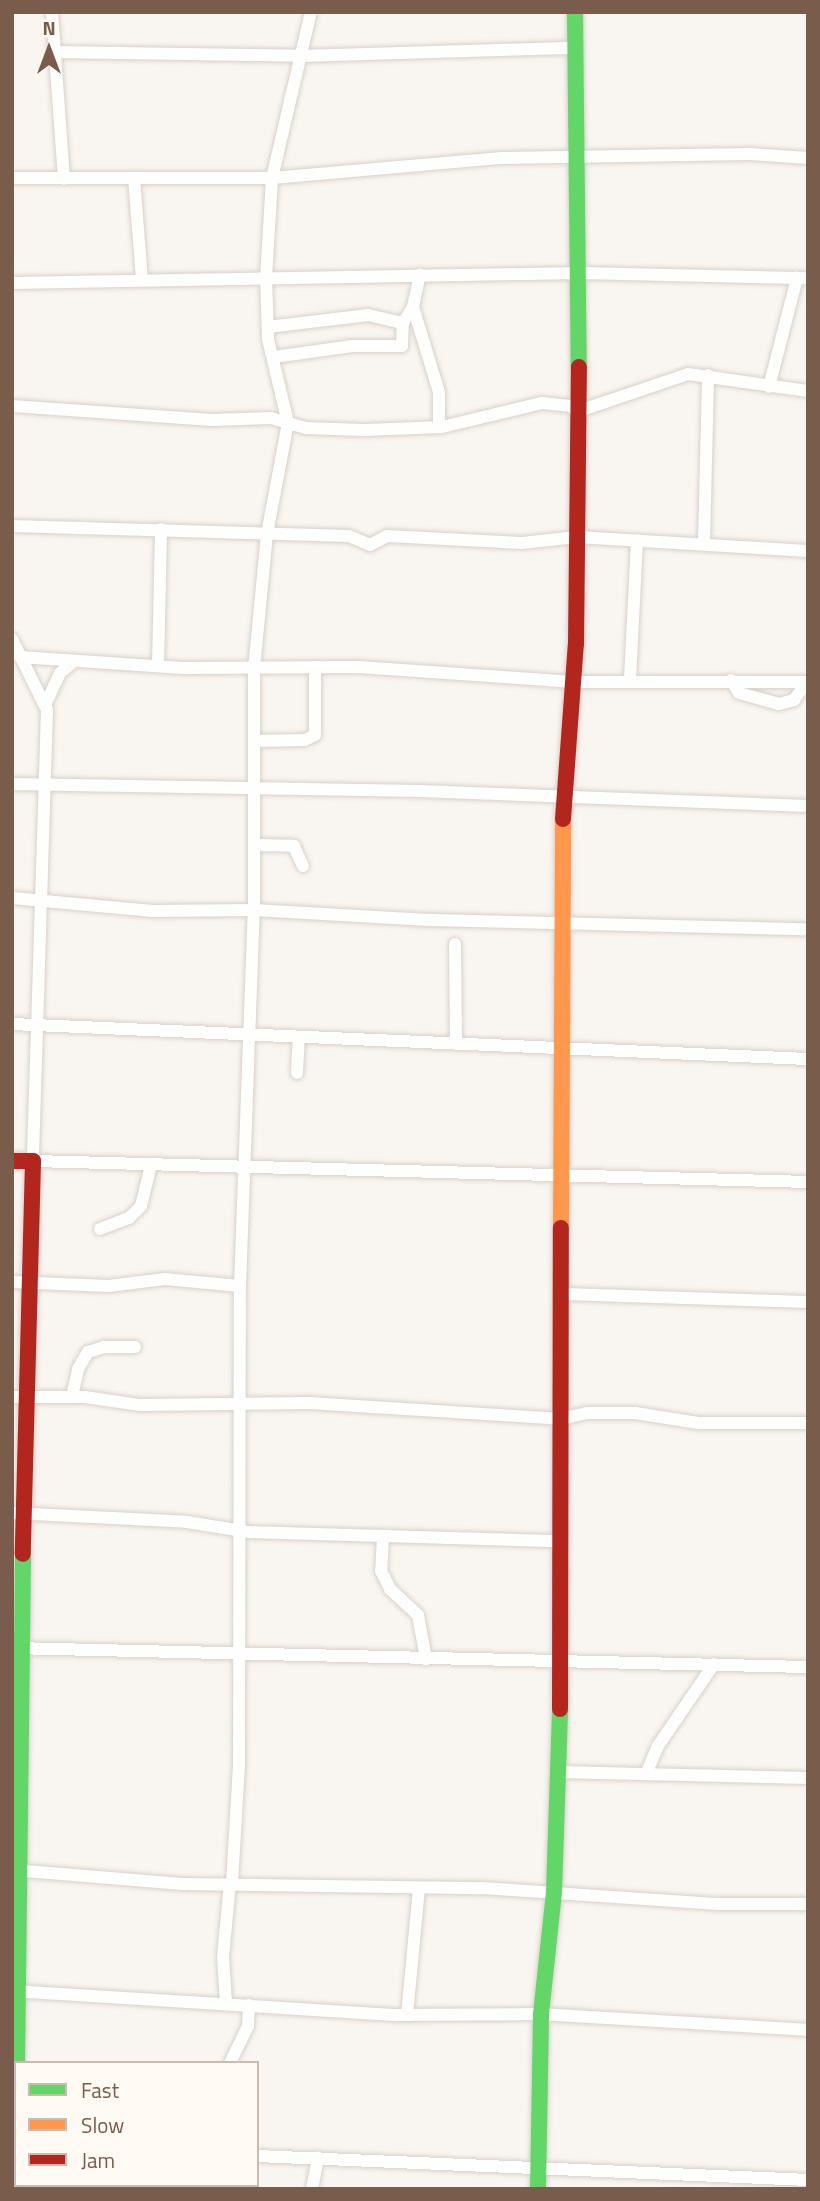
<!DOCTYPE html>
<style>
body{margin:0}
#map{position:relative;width:820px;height:2201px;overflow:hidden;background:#f9f5f0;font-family:"Titillium Web",sans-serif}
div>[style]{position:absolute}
.roads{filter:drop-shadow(0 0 2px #d7d1cb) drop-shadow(0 0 2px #d7d1cb)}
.street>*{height:12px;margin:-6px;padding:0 6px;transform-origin:6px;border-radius:6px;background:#fefefd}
.fast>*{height:16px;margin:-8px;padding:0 8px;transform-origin:8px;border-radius:8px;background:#63d668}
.slow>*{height:16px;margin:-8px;padding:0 8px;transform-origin:8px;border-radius:8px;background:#ff974d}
.jam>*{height:16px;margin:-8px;padding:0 8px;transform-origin:8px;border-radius:8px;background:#b3261e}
span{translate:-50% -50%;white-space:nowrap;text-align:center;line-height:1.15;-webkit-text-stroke:7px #fffaf3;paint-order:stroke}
.frame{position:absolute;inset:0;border:14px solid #7a5c4d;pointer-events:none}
.legend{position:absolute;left:14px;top:2061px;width:245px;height:126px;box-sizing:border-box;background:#fffaf3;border:2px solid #cabbb1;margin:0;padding:9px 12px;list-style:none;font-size:21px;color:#7a5c4d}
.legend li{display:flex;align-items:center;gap:14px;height:35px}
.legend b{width:35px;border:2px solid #cabbb1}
.north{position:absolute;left:14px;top:14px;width:70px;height:70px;-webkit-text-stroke:5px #fffaf3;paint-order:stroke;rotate:0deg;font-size:19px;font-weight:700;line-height:28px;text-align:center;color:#7a5c4d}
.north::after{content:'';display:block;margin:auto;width:24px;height:32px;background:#7a5c4d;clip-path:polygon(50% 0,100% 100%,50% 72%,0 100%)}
</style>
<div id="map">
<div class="roads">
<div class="street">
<div style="left:52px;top:12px;width:167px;rotate:85.9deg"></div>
<div style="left:54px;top:52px;width:246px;rotate:0.9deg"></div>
<div style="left:300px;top:56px;width:275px;rotate:-1.7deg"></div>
<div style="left:12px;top:178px;width:260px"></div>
<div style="left:272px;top:178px;width:231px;rotate:-5deg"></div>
<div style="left:502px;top:158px;width:248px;rotate:-0.9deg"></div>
<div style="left:750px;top:154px;width:58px;rotate:3.9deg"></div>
<div style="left:134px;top:178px;width:102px;rotate:85.5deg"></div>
<div style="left:12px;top:283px;width:568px;rotate:-1.01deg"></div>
<div style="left:580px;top:273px;width:228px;rotate:1.3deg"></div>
<div style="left:413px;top:307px;width:89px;rotate:73deg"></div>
<div style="left:439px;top:392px;width:35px;rotate:90deg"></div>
<div style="left:268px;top:327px;width:101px;rotate:-6.8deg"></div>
<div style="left:368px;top:315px;width:36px;rotate:13deg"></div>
<div style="left:274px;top:357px;width:79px;rotate:-8deg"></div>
<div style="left:352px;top:346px;width:50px"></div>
<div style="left:402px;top:346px;width:23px;rotate:-88deg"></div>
<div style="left:403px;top:323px;width:19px;rotate:-58deg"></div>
<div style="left:413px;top:307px;width:33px;rotate:-78deg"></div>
<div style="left:769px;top:387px;width:113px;rotate:-75.6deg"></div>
<div style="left:12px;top:406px;width:200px;rotate:4deg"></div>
<div style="left:212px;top:420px;width:59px;rotate:-1.9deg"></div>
<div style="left:271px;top:418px;width:35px;rotate:16deg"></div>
<div style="left:305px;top:428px;width:60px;rotate:1.9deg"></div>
<div style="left:365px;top:430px;width:77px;rotate:-2.2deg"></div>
<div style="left:442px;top:427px;width:103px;rotate:-13.5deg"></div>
<div style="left:542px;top:403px;width:30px;rotate:6deg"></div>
<div style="left:572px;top:406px;width:7px;rotate:56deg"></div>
<div style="left:576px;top:412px;width:118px;rotate:-18.7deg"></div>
<div style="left:688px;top:374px;width:121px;rotate:8.1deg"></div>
<div style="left:12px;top:526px;width:337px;rotate:1.7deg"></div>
<div style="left:349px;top:536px;width:23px;rotate:23deg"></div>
<div style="left:370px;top:545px;width:19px;rotate:-28deg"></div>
<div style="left:387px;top:536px;width:135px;rotate:3deg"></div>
<div style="left:522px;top:543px;width:55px;rotate:-6.2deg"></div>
<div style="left:577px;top:537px;width:231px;rotate:3.5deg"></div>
<div style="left:704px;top:543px;width:168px;rotate:-88.6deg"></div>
<div style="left:12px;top:639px;width:79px;rotate:63.8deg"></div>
<div style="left:47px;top:710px;width:451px;rotate:91.8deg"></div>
<div style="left:33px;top:1161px;width:775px;rotate:1.55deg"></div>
<div style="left:20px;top:657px;width:163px;rotate:3.9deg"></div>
<div style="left:183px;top:668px;width:176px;rotate:-0.3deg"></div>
<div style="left:359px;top:667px;width:214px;rotate:4deg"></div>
<div style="left:572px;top:682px;width:236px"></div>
<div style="left:158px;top:665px;width:136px;rotate:-88.7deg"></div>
<div style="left:630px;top:679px;width:139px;rotate:-87.1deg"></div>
<div style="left:731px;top:680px;width:15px;rotate:58deg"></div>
<div style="left:739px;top:693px;width:41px;rotate:15.4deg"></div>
<div style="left:779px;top:704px;width:16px;rotate:-15deg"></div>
<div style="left:794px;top:700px;width:22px;rotate:-54deg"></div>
<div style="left:46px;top:703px;width:33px;rotate:-65deg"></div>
<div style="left:60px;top:673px;width:17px;rotate:-40deg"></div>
<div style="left:255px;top:741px;width:50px;rotate:-1.1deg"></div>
<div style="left:305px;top:740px;width:11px;rotate:-27deg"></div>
<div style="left:315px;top:735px;width:68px;rotate:-90deg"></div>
<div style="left:12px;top:784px;width:408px;rotate:1deg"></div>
<div style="left:420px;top:791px;width:388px;rotate:2.2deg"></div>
<div style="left:255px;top:845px;width:39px;rotate:1deg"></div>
<div style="left:294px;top:846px;width:22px;rotate:66deg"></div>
<div style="left:12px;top:898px;width:141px;rotate:5.3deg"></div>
<div style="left:152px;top:911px;width:102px;rotate:-0.6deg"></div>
<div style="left:254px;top:910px;width:174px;rotate:3.3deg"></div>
<div style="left:428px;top:920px;width:380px;rotate:1.4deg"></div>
<div style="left:455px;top:944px;width:100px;rotate:89.4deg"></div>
<div style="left:12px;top:1024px;width:797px;rotate:2.52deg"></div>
<div style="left:297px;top:1073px;width:36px;rotate:-87deg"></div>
<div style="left:100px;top:1229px;width:31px;rotate:-21deg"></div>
<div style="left:129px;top:1218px;width:17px;rotate:-45deg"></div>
<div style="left:141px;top:1206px;width:42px;rotate:-76.3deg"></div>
<div style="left:12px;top:1282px;width:97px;rotate:2.4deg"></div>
<div style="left:109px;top:1286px;width:56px;rotate:-7.1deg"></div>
<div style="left:165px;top:1279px;width:75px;rotate:5.3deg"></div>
<div style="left:563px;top:1294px;width:245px;rotate:1.9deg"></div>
<div style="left:72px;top:1396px;width:28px;rotate:-77deg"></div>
<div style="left:78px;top:1369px;width:20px;rotate:-60deg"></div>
<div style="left:88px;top:1352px;width:17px;rotate:-17deg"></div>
<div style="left:104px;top:1347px;width:31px"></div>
<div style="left:12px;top:1397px;width:73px"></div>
<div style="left:85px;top:1397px;width:56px;rotate:8.3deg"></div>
<div style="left:140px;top:1405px;width:169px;rotate:-0.7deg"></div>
<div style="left:309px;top:1403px;width:253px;rotate:3.6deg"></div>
<div style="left:561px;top:1419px;width:27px;rotate:-13deg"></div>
<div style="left:587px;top:1413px;width:48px"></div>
<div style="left:635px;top:1413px;width:64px;rotate:9deg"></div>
<div style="left:698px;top:1423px;width:110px"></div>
<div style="left:12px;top:1513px;width:175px;rotate:2.9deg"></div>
<div style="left:187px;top:1522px;width:63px;rotate:9.2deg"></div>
<div style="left:249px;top:1532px;width:310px;rotate:1.7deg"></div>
<div style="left:383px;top:1536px;width:35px;rotate:93deg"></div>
<div style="left:381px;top:1571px;width:20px;rotate:63deg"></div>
<div style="left:390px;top:1589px;width:38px;rotate:43deg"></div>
<div style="left:418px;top:1615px;width:45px;rotate:79.7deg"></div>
<div style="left:12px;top:1648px;width:796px;rotate:1.37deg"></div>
<div style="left:559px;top:1772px;width:249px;rotate:1.4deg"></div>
<div style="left:646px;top:1774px;width:30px;rotate:-67deg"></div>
<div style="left:658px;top:1746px;width:99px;rotate:-55.7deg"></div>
<div style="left:13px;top:1870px;width:173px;rotate:4.7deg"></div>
<div style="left:185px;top:1884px;width:297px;rotate:0.8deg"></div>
<div style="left:482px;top:1888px;width:237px;rotate:3.9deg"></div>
<div style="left:718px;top:1904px;width:90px"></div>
<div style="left:232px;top:1883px;width:118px;rotate:-86.6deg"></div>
<div style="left:239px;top:1765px;width:479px;rotate:-89.9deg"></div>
<div style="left:240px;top:1286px;width:376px;rotate:-87.9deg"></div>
<div style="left:254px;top:910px;width:241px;rotate:-90deg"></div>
<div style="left:254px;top:669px;width:136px;rotate:-84.5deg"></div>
<div style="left:267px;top:534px;width:113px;rotate:-79.3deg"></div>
<div style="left:288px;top:423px;width:86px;rotate:-103.4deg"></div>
<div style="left:268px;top:339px;width:62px;rotate:-91.8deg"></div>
<div style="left:266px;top:277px;width:99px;rotate:-86.5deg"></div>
<div style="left:272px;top:178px;width:171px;rotate:-76.8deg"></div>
<div style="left:13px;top:1991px;width:385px;rotate:3.6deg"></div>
<div style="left:397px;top:2015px;width:144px;rotate:-0.4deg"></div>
<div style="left:541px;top:2014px;width:267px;rotate:3.4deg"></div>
<div style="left:226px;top:2003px;width:46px;rotate:-93.7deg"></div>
<div style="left:223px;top:1957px;width:74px;rotate:-84.6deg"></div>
<div style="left:407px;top:2015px;width:127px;rotate:-84.6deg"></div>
<div style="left:230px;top:2063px;width:41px;rotate:-64.1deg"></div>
<div style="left:248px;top:2026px;width:21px;rotate:-87deg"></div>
<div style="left:257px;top:2156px;width:552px;rotate:2.49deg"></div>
<div style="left:134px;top:2185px;width:4px;rotate:63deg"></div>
<div style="left:312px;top:2189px;width:32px;rotate:-79deg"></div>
</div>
<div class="fast">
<div style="left:575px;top:12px;width:355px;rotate:89.4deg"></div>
<div style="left:17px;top:2063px;width:509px;rotate:-89.32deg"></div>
<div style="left:538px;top:2189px;width:175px;rotate:-89deg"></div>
<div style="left:541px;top:2014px;width:123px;rotate:-83.9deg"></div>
<div style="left:554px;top:1892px;width:183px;rotate:-88.1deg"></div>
</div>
<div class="slow">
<div style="left:561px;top:1228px;width:409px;rotate:-89.7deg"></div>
<div style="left:13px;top:2189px;width:79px;rotate:-87.8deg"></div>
</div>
<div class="jam">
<div style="left:563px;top:819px;width:175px;rotate:-85.8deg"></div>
<div style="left:576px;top:644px;width:277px;rotate:-89.4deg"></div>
<div style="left:12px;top:1161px;width:21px"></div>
<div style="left:33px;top:1161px;width:393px;rotate:91.5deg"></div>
<div style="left:560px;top:1709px;width:481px;rotate:-89.9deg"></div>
</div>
</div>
<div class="frame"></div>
<ul class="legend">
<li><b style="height:9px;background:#63d668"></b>Fast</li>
<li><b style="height:9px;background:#ff974d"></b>Slow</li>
<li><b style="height:9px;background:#b3261e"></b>Jam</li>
</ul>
<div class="north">N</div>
</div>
